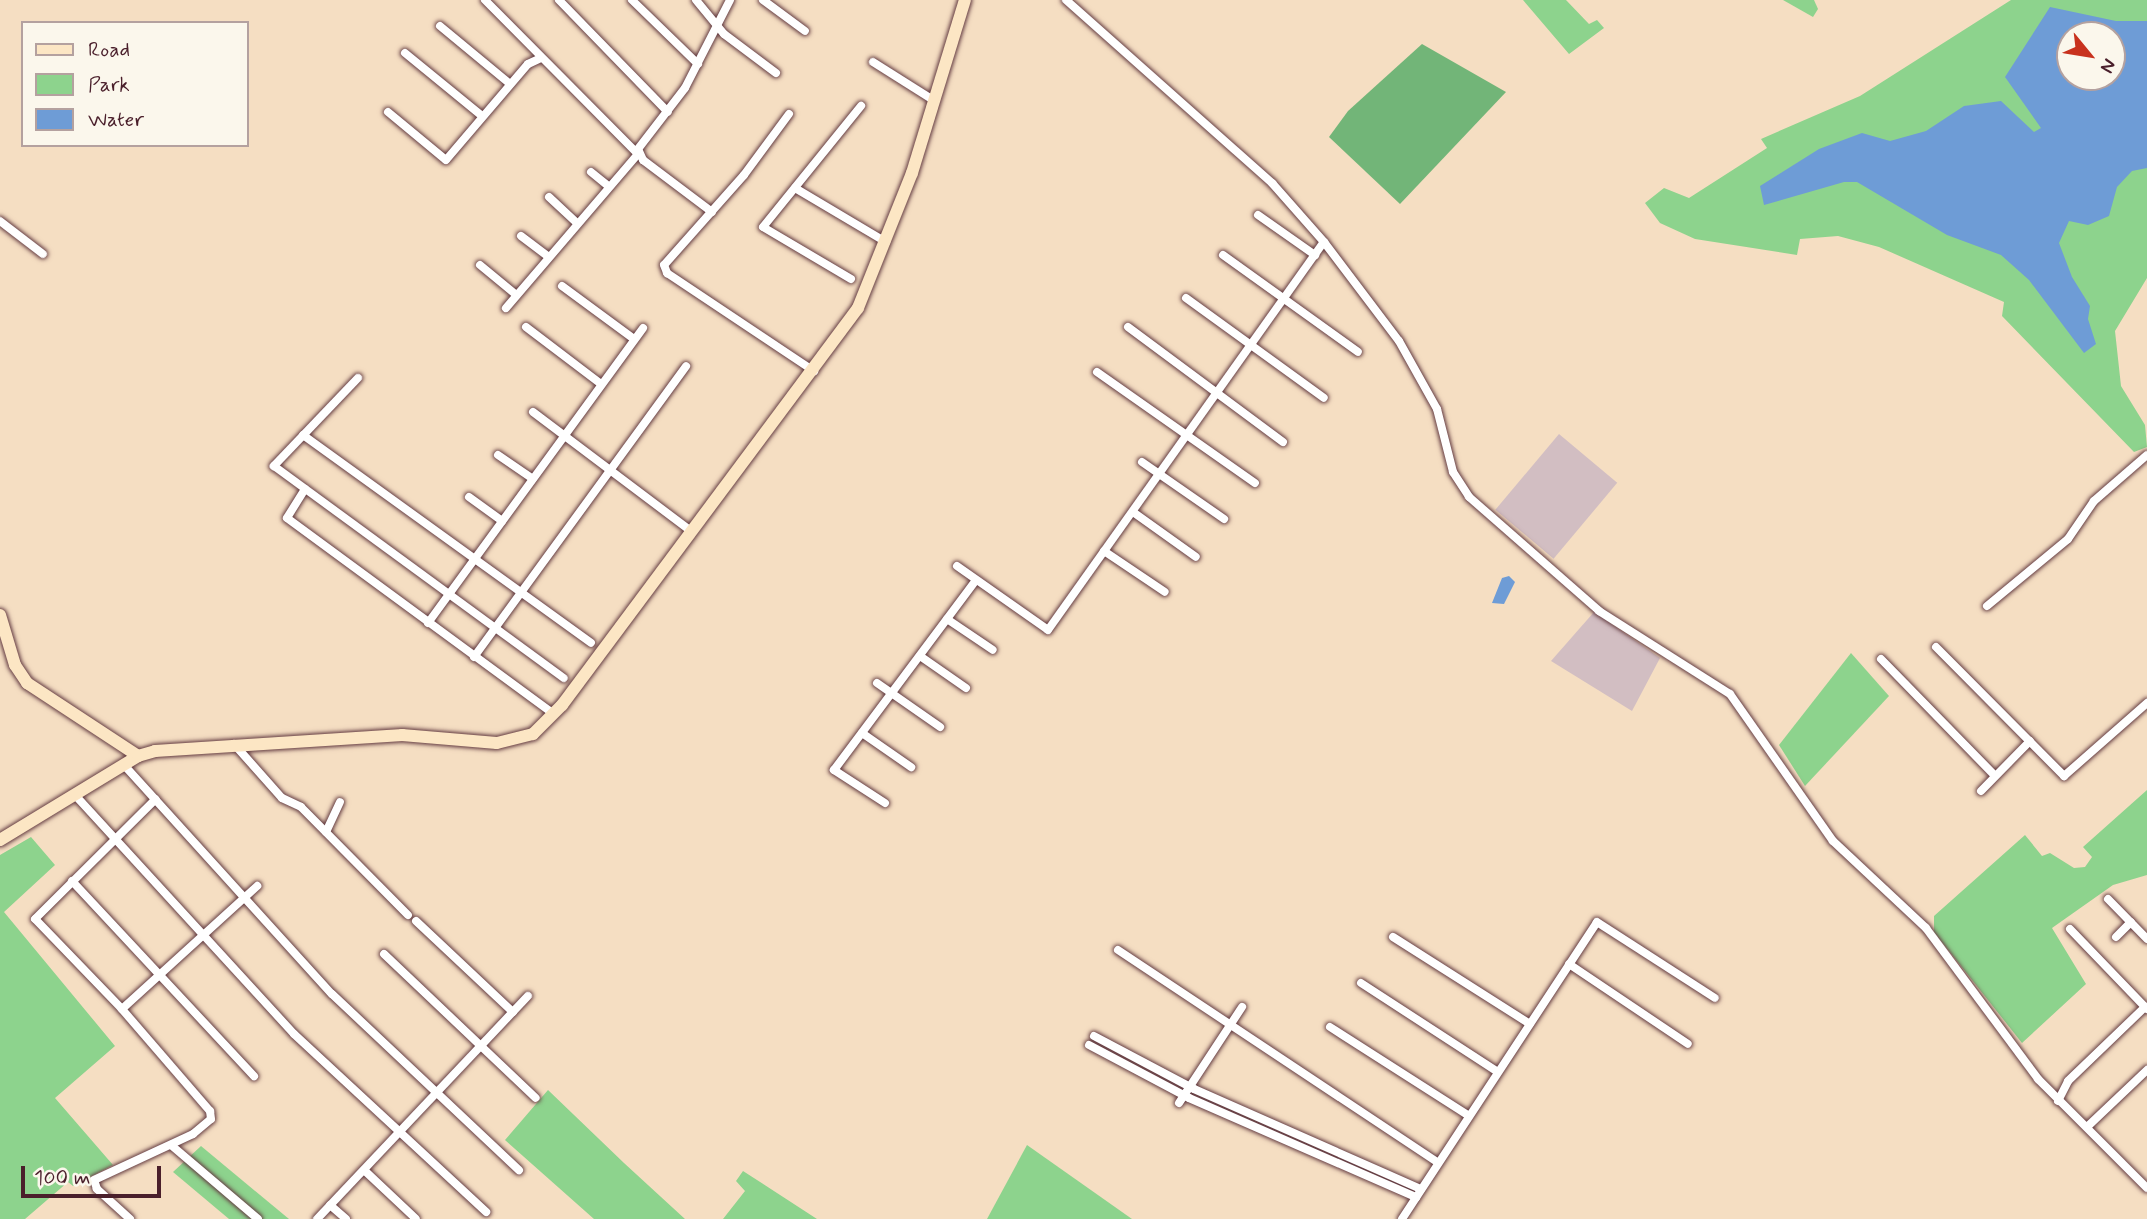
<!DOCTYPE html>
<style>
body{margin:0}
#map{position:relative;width:2147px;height:1219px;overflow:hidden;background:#f5dec2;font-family:Mynerve,sans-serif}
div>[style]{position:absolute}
.industrial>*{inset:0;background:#d2bec2;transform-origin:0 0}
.green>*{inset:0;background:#8dd38d}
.forest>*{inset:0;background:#72b578}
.water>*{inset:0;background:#6e9cd6}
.roads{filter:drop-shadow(0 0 2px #643c42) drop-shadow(0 0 2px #643c42)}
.street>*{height:8px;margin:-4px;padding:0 4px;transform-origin:4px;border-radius:4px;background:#fff}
.secondary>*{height:12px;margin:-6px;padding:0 6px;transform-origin:6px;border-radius:6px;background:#fce6c4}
span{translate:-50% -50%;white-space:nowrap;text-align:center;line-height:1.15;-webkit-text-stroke:5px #fbf7ec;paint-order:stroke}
.legend{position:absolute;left:21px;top:21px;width:228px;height:126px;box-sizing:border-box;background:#fbf7ec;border:2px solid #b4a19f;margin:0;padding:9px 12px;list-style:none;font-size:21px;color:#4a1f2b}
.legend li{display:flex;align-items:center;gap:14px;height:35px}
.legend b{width:35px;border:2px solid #b4a19f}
.north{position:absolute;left:2056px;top:21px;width:70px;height:70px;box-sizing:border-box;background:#fbf7ec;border:2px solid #b4a19f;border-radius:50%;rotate:120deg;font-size:19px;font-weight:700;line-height:28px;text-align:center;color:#4a1f2b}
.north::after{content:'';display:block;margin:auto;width:24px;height:32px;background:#c8321e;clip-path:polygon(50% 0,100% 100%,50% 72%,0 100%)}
.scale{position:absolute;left:21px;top:1166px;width:140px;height:32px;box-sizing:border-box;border:4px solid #4a1f2b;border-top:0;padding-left:9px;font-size:21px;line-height:24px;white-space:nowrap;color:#4a1f2b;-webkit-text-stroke:5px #fbf7ec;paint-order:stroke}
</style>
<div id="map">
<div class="industrial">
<div style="left:1559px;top:434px;width:76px;height:99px;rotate:40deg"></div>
<div style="clip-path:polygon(1594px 612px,1660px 658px,1632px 711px,1551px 661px)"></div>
</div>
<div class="green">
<div style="clip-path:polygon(1523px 0,1566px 0,1589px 24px,1597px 20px,1604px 28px,1569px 54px)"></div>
<div style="clip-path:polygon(1783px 0,1814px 0,1818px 9px,1813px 17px)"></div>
<div style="clip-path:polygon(evenodd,2011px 0,2147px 0,2147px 278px,2115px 331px,2121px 386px,2145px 425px,2147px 447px,2134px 452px,2002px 316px,2004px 302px,1879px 247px,1838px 236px,1800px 239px,1797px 255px,1695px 239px,1660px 223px,1645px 203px,1664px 188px,1689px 198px,1767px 148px,1761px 139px,1860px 96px,2011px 0,2070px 35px,2112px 35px,2112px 77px,2070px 77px,2070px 35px)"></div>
<div style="clip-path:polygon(1851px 653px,1889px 696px,1805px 786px,1779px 745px)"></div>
<div style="clip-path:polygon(2147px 790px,2147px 875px,2113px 885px,2052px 928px,2086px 984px,2022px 1043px,1934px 932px,1934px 916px,2025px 835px,2042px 856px,2050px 853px,2074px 868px,2085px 867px,2092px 857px,2083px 847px)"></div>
<div style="clip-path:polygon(31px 837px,55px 865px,4px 912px,115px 1046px,55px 1098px,113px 1165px,73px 1186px,68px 1182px,25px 1219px,0 1219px,0 855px)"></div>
<div style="clip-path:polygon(548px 1090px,624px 1163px,685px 1219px,594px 1219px,505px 1140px)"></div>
<div style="clip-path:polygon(1027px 1145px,1132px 1219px,987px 1219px)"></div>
<div style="clip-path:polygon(201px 1146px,289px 1219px,229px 1219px,173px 1172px)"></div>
<div style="clip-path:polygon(743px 1171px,817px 1219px,723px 1219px,745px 1191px,736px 1181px)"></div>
</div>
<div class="forest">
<div style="clip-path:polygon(1422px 44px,1506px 92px,1400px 204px,1329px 137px,1348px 111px)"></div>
</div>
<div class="water">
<div style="clip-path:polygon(evenodd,2050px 7px,2116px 21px,2147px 21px,2147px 168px,2132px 171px,2117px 187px,2109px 216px,2088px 225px,2069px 221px,2059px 243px,2072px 277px,2090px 306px,2088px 319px,2096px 344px,2084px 353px,2029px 280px,2001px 255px,1947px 235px,1857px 182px,1844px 182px,1764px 205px,1760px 186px,1819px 149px,1862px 133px,1890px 141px,1926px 131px,1964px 106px,2001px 101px,2034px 132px,2041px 128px,2005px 77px,2050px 7px,2112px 35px,2112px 77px,2070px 77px,2070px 35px,2112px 35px)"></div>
<div style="clip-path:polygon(1509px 576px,1515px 582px,1504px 604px,1492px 603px,1502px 578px)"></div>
</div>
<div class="roads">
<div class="street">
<div style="left:485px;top:0;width:217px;rotate:45.2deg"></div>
<div style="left:638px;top:154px;width:203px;rotate:130.6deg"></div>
<div style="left:559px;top:0;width:156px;rotate:45.8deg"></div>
<div style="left:632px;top:0;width:92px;rotate:44.1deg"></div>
<div style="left:696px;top:0;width:44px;rotate:50.5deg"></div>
<div style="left:724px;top:34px;width:65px;rotate:36.9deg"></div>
<div style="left:763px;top:0;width:52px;rotate:36.4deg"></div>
<div style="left:1066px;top:0;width:276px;rotate:41.6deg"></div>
<div style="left:1272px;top:183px;width:79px;rotate:48.6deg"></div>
<div style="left:1324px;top:242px;width:124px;rotate:52.9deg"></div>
<div style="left:1399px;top:341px;width:78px;rotate:60.8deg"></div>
<div style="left:1437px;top:409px;width:65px;rotate:75.7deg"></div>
<div style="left:1453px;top:472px;width:30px;rotate:57deg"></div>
<div style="left:1469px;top:497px;width:173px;rotate:41.2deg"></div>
<div style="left:1599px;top:611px;width:155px;rotate:32.4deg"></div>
<div style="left:1730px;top:694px;width:179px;rotate:55deg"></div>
<div style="left:1833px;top:841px;width:127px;rotate:43.1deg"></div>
<div style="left:1926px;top:928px;width:188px;rotate:53.4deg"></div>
<div style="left:2038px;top:1079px;width:154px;rotate:45deg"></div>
<div style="left:440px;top:26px;width:91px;rotate:39.6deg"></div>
<div style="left:405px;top:53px;width:99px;rotate:39.3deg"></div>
<div style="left:873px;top:62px;width:73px;rotate:32.2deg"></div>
<div style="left:388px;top:112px;width:75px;rotate:39.6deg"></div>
<div style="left:446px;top:160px;width:126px;rotate:-49.5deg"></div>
<div style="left:528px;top:64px;width:14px;rotate:-25deg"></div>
<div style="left:789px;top:114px;width:76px;rotate:126.4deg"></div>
<div style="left:744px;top:175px;width:120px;rotate:131.6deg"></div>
<div style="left:664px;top:265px;width:9px;rotate:69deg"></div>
<div style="left:667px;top:273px;width:177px;rotate:33.7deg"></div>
<div style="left:591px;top:172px;width:22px;rotate:39deg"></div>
<div style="left:795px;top:188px;width:106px;rotate:30.7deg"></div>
<div style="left:549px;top:197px;width:38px;rotate:43deg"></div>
<div style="left:712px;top:212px;width:86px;rotate:-143deg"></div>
<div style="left:643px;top:160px;width:12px;rotate:-114deg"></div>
<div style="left:638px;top:149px;width:77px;rotate:-52.4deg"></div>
<div style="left:685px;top:88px;width:99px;rotate:-62.9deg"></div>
<div style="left:1258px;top:215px;width:70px;rotate:35.1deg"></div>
<div style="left:0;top:221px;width:54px;rotate:37.5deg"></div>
<div style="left:521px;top:236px;width:34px;rotate:37deg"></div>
<div style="left:1223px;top:255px;width:166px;rotate:35.7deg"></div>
<div style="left:480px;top:265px;width:44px;rotate:39.5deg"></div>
<div style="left:851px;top:279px;width:102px;rotate:-149.4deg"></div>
<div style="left:763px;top:227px;width:156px;rotate:-51deg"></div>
<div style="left:562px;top:286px;width:89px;rotate:36.4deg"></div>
<div style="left:1186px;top:298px;width:170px;rotate:35.9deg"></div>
<div style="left:526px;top:327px;width:94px;rotate:37.2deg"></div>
<div style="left:1128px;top:327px;width:193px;rotate:36.6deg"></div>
<div style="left:1097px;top:372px;width:193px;rotate:35.1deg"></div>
<div style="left:358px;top:378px;width:122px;rotate:133.7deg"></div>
<div style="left:274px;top:466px;width:359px;rotate:36.2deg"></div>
<div style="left:533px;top:412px;width:199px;rotate:37deg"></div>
<div style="left:303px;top:435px;width:355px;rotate:35.8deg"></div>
<div style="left:498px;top:455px;width:42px;rotate:34.4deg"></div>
<div style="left:1142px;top:462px;width:100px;rotate:34.8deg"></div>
<div style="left:305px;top:489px;width:34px;rotate:122deg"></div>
<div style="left:287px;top:518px;width:331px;rotate:36.3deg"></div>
<div style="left:469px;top:497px;width:41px;rotate:36deg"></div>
<div style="left:1133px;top:512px;width:77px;rotate:35.5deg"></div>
<div style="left:1104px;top:551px;width:73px;rotate:33.9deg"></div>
<div style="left:957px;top:566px;width:111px;rotate:35.1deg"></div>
<div style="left:1048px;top:630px;width:476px;rotate:-54.6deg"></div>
<div style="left:1987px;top:606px;width:105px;rotate:-39.6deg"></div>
<div style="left:2068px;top:539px;width:46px;rotate:-55.6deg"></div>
<div style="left:2094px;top:501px;width:70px;rotate:-41deg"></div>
<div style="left:947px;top:619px;width:55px;rotate:34deg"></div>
<div style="left:428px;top:623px;width:365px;rotate:-53.9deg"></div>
<div style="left:1936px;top:647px;width:182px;rotate:45.2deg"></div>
<div style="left:2064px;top:776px;width:111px;rotate:-41.3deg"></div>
<div style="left:920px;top:656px;width:56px;rotate:34.8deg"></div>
<div style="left:474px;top:657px;width:360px;rotate:-53.9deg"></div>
<div style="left:1881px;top:659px;width:163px;rotate:45.7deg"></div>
<div style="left:877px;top:683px;width:77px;rotate:34.9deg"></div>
<div style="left:862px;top:733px;width:60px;rotate:34.8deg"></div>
<div style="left:234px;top:744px;width:72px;rotate:48.4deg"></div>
<div style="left:282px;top:798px;width:21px;rotate:25deg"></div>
<div style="left:301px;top:807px;width:152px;rotate:45.3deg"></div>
<div style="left:124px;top:765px;width:309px;rotate:47.8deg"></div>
<div style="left:332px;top:994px;width:257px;rotate:43.3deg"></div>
<div style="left:1981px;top:791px;width:70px;rotate:-45.6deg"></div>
<div style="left:75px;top:795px;width:324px;rotate:47.5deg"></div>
<div style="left:294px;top:1034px;width:262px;rotate:42.8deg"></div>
<div style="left:885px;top:803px;width:61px;rotate:-147.1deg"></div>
<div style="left:834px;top:770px;width:237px;rotate:-53.2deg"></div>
<div style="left:326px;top:832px;width:33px;rotate:-65deg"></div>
<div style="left:72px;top:881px;width:267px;rotate:47deg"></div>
<div style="left:2108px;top:899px;width:56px;rotate:45.7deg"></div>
<div style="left:416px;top:921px;width:133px;rotate:43.2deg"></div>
<div style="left:2070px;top:929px;width:111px;rotate:46.1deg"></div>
<div style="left:1393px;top:937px;width:162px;rotate:32.4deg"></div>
<div style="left:2116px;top:937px;width:21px;rotate:-45deg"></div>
<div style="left:1118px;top:950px;width:384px;rotate:33.6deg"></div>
<div style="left:384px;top:954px;width:209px;rotate:43.5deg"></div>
<div style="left:1569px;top:964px;width:143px;rotate:33.9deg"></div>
<div style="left:1361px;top:983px;width:163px;rotate:33deg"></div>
<div style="left:122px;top:1009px;width:183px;rotate:-42.3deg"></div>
<div style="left:1330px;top:1027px;width:165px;rotate:32.6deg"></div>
<div style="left:1094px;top:1036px;width:113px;rotate:27.9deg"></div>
<div style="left:1194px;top:1089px;width:248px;rotate:23.8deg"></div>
<div style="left:1089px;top:1045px;width:113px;rotate:27.9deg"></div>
<div style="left:1189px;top:1098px;width:248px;rotate:23.6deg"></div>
<div style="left:2058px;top:1101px;width:22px;rotate:-63deg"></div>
<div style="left:2068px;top:1081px;width:107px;rotate:-43.9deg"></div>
<div style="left:1179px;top:1103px;width:115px;rotate:-56.7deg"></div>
<div style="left:2087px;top:1127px;width:83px;rotate:-43.5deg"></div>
<div style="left:171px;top:1145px;width:114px;rotate:40.4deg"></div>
<div style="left:364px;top:1170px;width:71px;rotate:43.3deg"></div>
<div style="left:330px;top:1205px;width:21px;rotate:41deg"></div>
<div style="left:130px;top:1219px;width:45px;rotate:-137.7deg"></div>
<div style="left:97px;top:1189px;width:9px;rotate:-108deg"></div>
<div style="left:94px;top:1180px;width:109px;rotate:-24.9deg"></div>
<div style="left:193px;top:1134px;width:23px;rotate:-40deg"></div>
<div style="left:211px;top:1119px;width:8px;rotate:-97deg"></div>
<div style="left:210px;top:1111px;width:135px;rotate:-130.8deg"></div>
<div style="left:122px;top:1009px;width:125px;rotate:-134deg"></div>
<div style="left:35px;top:919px;width:170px;rotate:-44.8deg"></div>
<div style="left:317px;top:1219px;width:307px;rotate:-46.6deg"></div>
<div style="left:1402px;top:1219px;width:355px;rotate:-56.7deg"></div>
<div style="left:1597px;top:922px;width:140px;rotate:32.8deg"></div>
</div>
<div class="secondary">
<div style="left:0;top:615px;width:52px;rotate:73.3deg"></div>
<div style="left:15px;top:665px;width:22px;rotate:56deg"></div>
<div style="left:27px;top:683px;width:133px;rotate:33.3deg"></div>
<div style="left:0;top:840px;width:162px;rotate:-31.3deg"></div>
<div style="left:138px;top:756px;width:18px;rotate:-16deg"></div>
<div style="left:155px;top:751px;width:248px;rotate:-3.7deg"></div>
<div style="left:402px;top:735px;width:95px;rotate:4.8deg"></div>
<div style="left:497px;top:743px;width:37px;rotate:-14deg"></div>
<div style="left:533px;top:734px;width:41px;rotate:-45deg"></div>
<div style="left:562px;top:705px;width:495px;rotate:-53.3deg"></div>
<div style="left:858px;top:308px;width:145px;rotate:-68.2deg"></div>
<div style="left:912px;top:173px;width:181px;rotate:-73deg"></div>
</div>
</div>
<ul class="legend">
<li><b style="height:9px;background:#fce6c4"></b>Road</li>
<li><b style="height:19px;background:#8dd38d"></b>Park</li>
<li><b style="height:19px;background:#6e9cd6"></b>Water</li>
</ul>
<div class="north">N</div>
<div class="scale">100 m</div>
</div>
